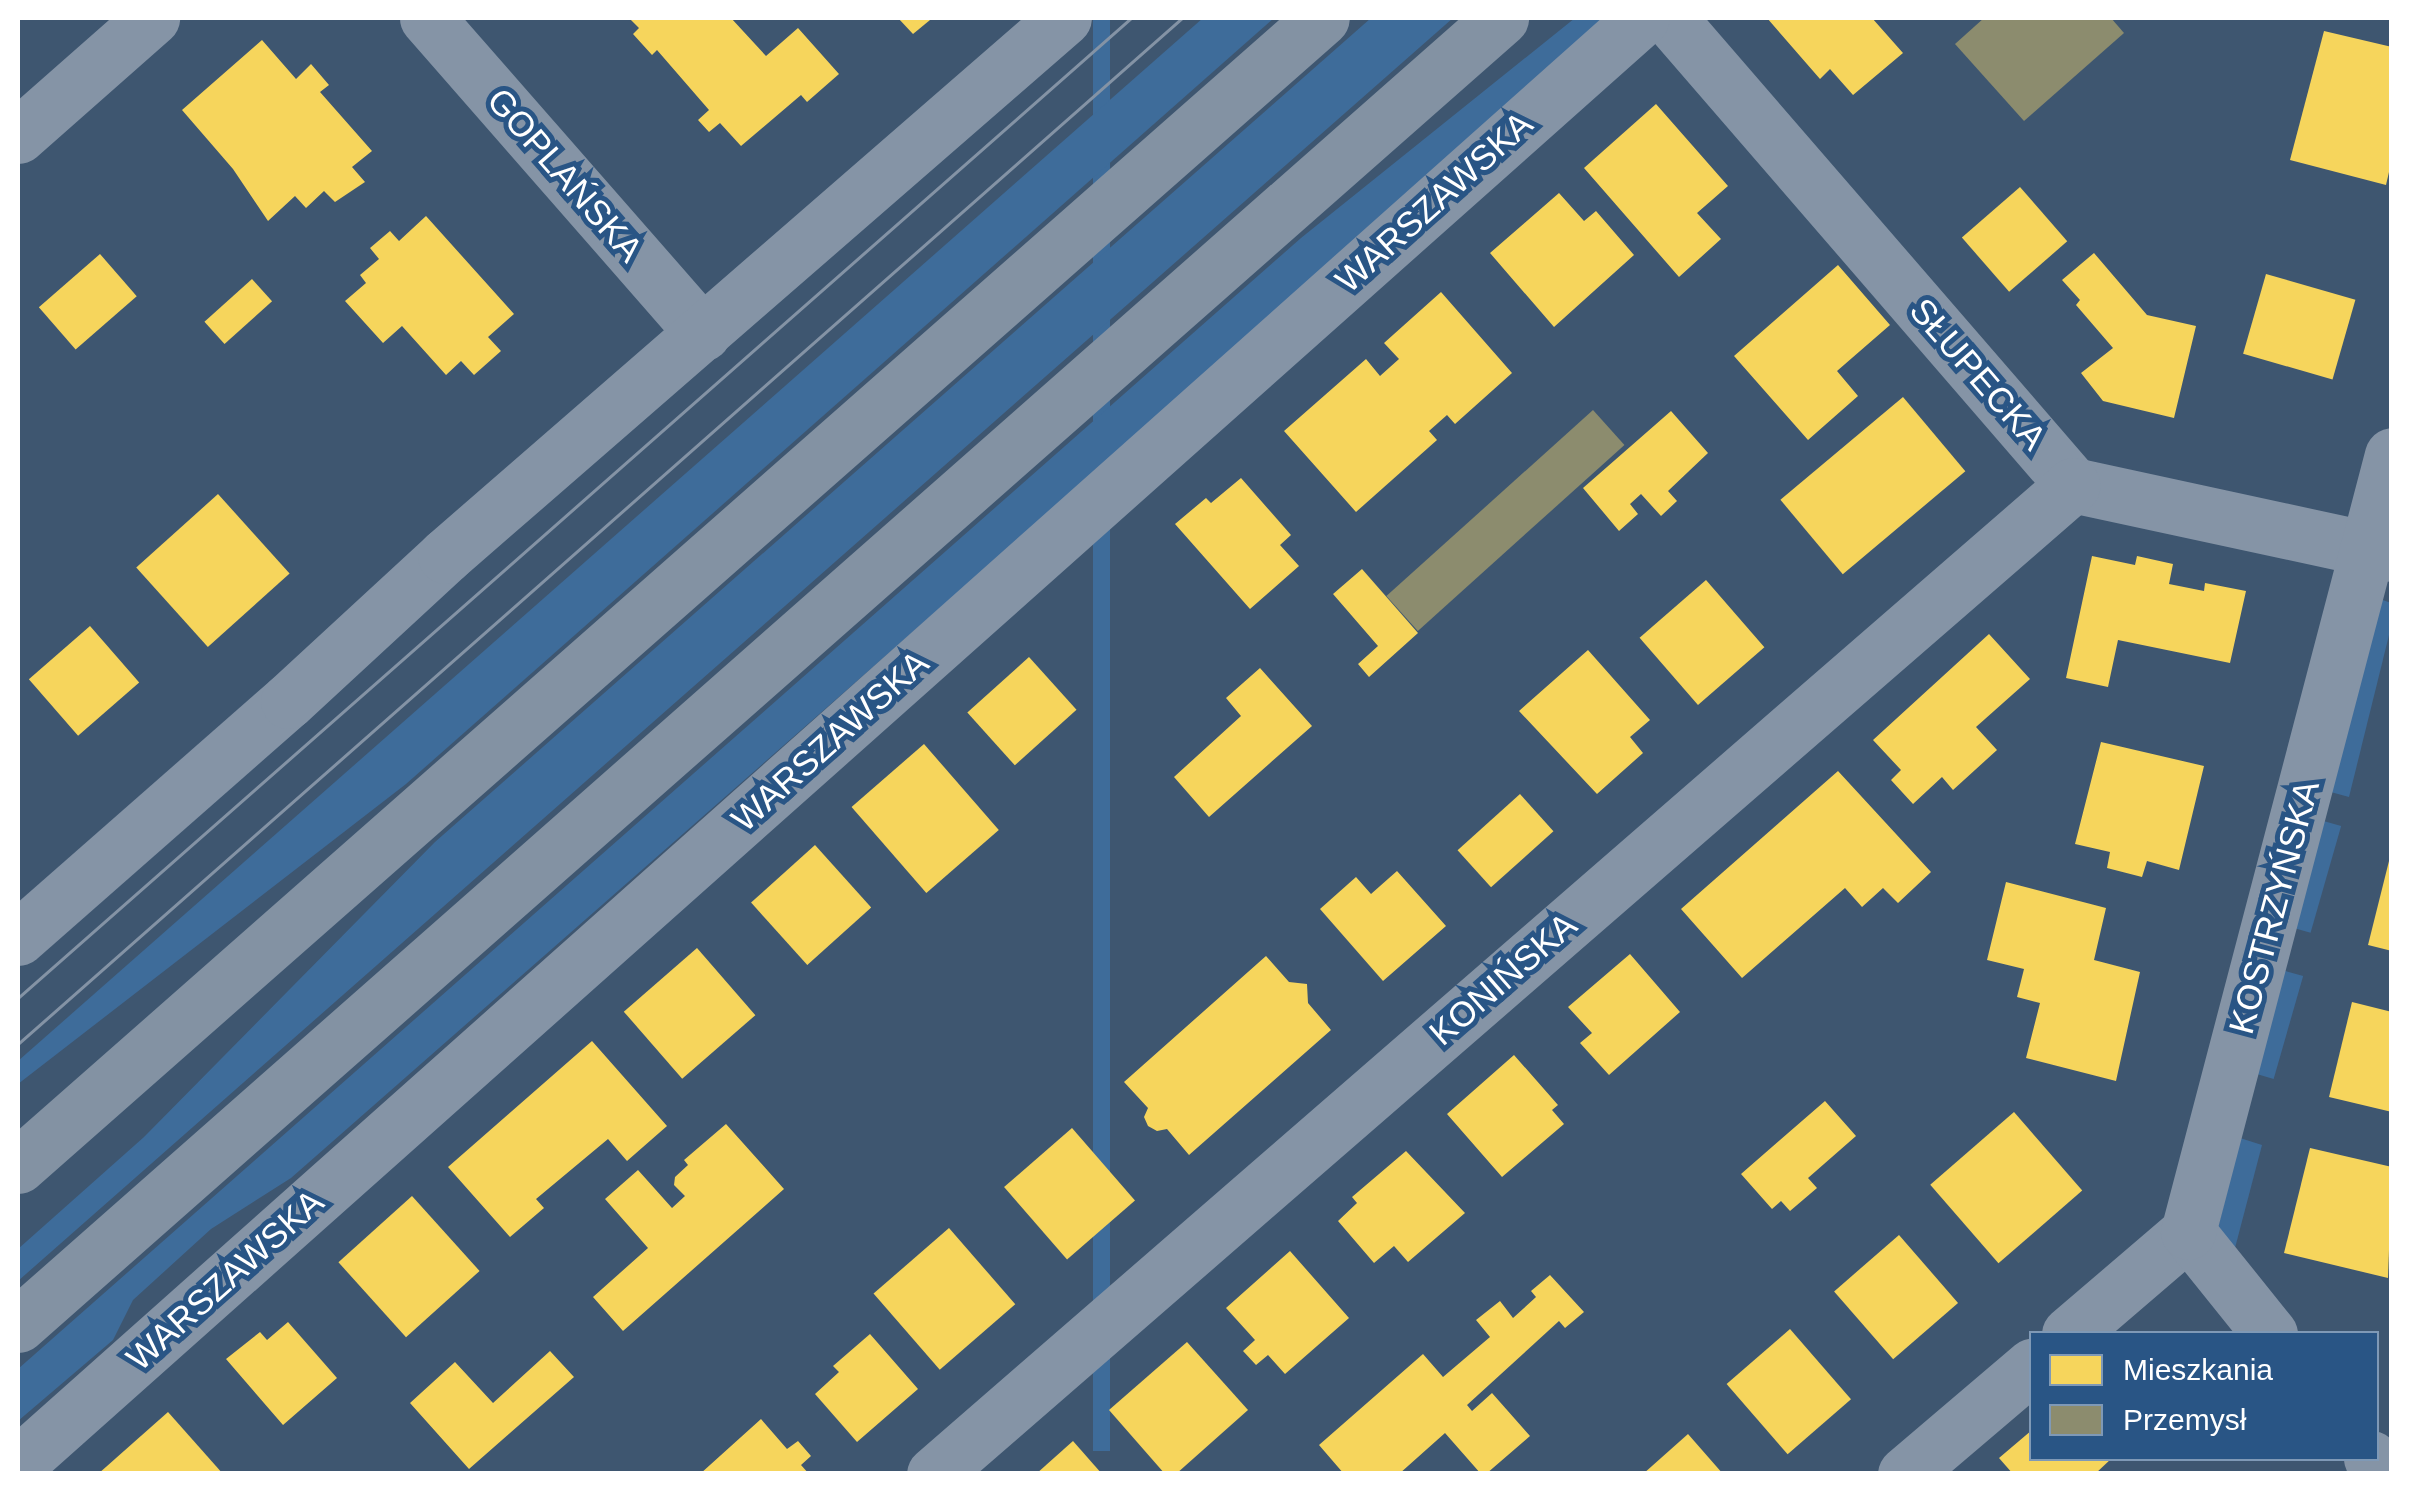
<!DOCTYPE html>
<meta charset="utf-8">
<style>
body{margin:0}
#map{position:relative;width:2409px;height:1491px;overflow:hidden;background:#3e5670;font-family:Arial,sans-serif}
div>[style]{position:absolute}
.green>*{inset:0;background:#3e6c9a;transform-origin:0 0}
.homes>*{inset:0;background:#f6d55c;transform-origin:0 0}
.industry>*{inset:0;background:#8c8c6e;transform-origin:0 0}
.minor>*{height:55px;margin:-27.5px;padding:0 27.5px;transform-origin:27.5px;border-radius:27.5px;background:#8594a6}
.major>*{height:55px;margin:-27.5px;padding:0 27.5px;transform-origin:27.5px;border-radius:27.5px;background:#8392a3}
.tram>*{height:2.5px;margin:-1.25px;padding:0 1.25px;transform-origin:1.25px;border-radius:1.25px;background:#8493a5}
span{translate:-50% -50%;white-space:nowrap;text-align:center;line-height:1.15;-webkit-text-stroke:10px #295585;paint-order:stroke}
.street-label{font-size:35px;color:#fff}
.frame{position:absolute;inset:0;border:20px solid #fff;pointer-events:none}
.legend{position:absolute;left:2029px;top:1331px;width:350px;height:130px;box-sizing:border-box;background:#295585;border:2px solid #7f99b6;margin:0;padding:12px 18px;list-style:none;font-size:30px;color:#fff}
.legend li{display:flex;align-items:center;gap:20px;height:50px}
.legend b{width:50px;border:2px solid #7f99b6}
</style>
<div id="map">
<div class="green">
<div style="left:1093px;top:18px;width:17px;height:1433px"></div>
<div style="clip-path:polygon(1203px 18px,1274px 18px,406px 784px,18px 1084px,18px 1061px)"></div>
<div style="clip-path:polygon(1371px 18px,1453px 18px,18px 1281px,18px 1249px,144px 1137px,435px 842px)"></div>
<div style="clip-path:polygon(1575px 18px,1612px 18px,291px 1178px,211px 1229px,133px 1300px,113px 1340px,18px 1421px,18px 1369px,1301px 238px)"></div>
<div style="clip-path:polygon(2380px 599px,2391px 603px,2391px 627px,2349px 797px,2327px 791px)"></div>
<div style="left:2320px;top:820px;width:22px;height:111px;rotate:16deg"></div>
<div style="left:2282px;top:970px;width:22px;height:107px;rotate:16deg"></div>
<div style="clip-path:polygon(2240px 1138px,2262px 1145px,2230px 1267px,2217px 1232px)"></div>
</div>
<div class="homes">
<div style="clip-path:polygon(629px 18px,731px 18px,766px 56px,798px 28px,839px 74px,807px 102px,801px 95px,741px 146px,720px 123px,709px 132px,698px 120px,709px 110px,657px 50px,652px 55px,633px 34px,639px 28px)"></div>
<div style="clip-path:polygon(898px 18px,928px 18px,930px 20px,913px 34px)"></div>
<div style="clip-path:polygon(1767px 18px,1872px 18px,1903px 53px,1853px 95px,1830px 69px,1820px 79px)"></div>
<div style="clip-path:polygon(2324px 31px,2392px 47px,2392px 159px,2386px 185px,2290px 160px)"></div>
<div style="clip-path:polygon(262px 40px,296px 79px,311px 64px,329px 85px,320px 92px,372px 151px,352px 167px,365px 182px,335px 202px,324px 191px,306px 208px,295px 196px,268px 221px,233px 169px,182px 110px)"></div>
<div style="clip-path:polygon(1656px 104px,1728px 186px,1697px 213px,1721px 239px,1679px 277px,1584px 168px)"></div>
<div style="left:2020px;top:187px;width:72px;height:77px;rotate:49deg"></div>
<div style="clip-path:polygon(1559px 193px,1584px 221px,1596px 211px,1634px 255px,1554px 327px,1490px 253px)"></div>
<div style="clip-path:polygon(426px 216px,514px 314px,488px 337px,501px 351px,474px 375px,461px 361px,446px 375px,402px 326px,383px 343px,345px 301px,366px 283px,360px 275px,379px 259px,370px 248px,390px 231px,399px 241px)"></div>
<div style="clip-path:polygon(2094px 253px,2147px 315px,2196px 326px,2174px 418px,2103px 401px,2081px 373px,2113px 348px,2076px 305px,2080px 300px,2062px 280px)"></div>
<div style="left:100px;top:254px;width:56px;height:81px;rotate:49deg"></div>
<div style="clip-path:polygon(1838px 265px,1890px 325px,1837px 371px,1858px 396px,1808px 440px,1734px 356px)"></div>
<div style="left:2266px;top:274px;width:93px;height:83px;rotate:16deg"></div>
<div style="left:252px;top:279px;width:30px;height:64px;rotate:48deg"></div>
<div style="clip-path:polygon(1441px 292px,1512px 373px,1455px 424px,1447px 415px,1429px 431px,1437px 440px,1356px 512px,1284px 431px,1366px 359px,1380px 376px,1399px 359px,1384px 343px)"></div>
<div style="left:1903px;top:397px;width:97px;height:160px;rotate:50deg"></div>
<div style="clip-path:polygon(1671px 411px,1708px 453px,1668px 491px,1677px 501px,1661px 516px,1641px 494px,1630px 504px,1638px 514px,1619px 531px,1583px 488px)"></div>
<div style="clip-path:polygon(1241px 478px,1291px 535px,1280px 545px,1299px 566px,1250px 609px,1175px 524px,1206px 498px,1211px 503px)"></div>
<div style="left:218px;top:494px;width:107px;height:110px;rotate:48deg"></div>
<div style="clip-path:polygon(2092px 556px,2135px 565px,2137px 556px,2173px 564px,2169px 584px,2204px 591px,2205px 583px,2246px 591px,2230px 663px,2118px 640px,2108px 687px,2066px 678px)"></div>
<div style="clip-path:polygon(1362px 569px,1418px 633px,1369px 677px,1358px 664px,1378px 646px,1333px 594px)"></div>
<div style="left:1706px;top:580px;width:89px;height:88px;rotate:49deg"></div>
<div style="left:90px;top:626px;width:75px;height:81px;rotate:49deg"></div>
<div style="clip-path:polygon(1989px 634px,2030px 679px,1976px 727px,1997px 750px,1953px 790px,1942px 777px,1913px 804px,1891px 780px,1901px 770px,1873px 740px)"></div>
<div style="clip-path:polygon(1588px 650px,1650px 720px,1630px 737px,1643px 753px,1597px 794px,1519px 711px)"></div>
<div style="left:1029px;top:657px;width:71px;height:83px;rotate:48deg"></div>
<div style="clip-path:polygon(1260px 668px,1312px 726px,1209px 817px,1174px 777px,1241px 716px,1226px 698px)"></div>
<div style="clip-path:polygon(2101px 742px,2204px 766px,2179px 870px,2147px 861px,2142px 877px,2107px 868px,2110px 852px,2075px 844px)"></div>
<div style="left:924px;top:744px;width:114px;height:96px;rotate:49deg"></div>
<div style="clip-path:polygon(1838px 771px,1931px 872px,1898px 903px,1883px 888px,1862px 907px,1845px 888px,1742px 978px,1681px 909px)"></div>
<div style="left:1520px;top:794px;width:50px;height:84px;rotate:48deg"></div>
<div style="left:815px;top:845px;width:84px;height:86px;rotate:48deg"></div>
<div style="clip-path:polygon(2390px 857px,2392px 857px,2392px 951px,2368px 945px)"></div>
<div style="clip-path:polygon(1397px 871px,1446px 926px,1383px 981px,1320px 909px,1356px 877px,1371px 894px)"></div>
<div style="clip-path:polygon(2006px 882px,2106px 908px,2094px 960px,2140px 972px,2116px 1081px,2026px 1058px,2040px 1003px,2017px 997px,2024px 969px,1987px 960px)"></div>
<div style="left:697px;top:948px;width:89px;height:97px;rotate:49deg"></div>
<div style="clip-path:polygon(1630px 954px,1680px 1012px,1609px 1075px,1580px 1043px,1592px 1033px,1568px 1007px)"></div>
<div style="clip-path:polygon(1266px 956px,1289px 982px,1307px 984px,1308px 1003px,1331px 1030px,1189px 1155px,1167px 1129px,1157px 1131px,1148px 1126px,1144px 1117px,1148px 1108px,1124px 1082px)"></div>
<div style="clip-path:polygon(2352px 1002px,2392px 1012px,2392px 1112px,2329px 1097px)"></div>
<div style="clip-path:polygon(592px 1041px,667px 1126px,627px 1161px,608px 1139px,536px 1199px,544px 1208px,510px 1237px,448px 1167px)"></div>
<div style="clip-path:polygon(1514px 1055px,1558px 1105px,1552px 1110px,1564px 1124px,1502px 1177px,1447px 1114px)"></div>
<div style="clip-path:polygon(1825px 1101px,1856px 1136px,1808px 1178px,1817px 1188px,1790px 1211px,1781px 1201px,1772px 1209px,1741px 1174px)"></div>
<div style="left:2014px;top:1112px;width:104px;height:111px;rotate:49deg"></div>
<div style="clip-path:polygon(726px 1124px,784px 1189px,623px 1331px,593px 1297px,648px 1248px,605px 1199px,638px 1170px,672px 1208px,685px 1196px,674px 1185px,675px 1177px,688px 1165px,684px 1160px)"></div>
<div style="left:1072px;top:1128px;width:96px;height:90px;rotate:49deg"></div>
<div style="clip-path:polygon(2310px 1148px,2392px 1167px,2388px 1278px,2284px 1253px)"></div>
<div style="clip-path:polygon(1406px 1151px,1465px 1213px,1408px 1262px,1394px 1246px,1374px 1263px,1338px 1221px,1357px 1203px,1352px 1197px)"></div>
<div style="left:412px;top:1196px;width:101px;height:99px;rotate:48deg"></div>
<div style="left:949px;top:1228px;width:101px;height:100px;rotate:49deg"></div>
<div style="left:1899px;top:1235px;width:90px;height:86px;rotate:49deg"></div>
<div style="clip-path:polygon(1290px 1251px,1349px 1318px,1285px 1374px,1268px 1355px,1256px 1365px,1243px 1351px,1255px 1340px,1226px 1308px)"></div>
<div style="clip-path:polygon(1550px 1275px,1584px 1312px,1565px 1328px,1559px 1321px,1467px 1405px,1472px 1411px,1492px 1393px,1530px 1436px,1486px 1474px,1481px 1474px,1445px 1433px,1399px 1474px,1344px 1474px,1319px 1445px,1423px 1354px,1443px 1377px,1490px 1337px,1476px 1320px,1500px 1301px,1513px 1318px,1536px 1297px,1531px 1291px)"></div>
<div style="clip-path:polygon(288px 1322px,337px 1378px,283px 1425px,226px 1359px,260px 1332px,267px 1340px)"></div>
<div style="left:1790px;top:1329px;width:93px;height:84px;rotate:49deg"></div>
<div style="clip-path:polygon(870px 1334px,918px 1389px,857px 1442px,815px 1394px,839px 1372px,833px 1366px)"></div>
<div style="clip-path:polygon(1187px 1342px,1248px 1410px,1176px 1474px,1165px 1474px,1109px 1410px)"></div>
<div style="clip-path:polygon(550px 1351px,574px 1377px,469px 1469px,410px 1403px,455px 1362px,493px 1403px)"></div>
<div style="clip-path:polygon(168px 1412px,223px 1474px,98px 1474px)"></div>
<div style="clip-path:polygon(761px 1419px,787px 1449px,798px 1441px,811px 1456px,801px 1465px,809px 1474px,700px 1474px)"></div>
<div style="clip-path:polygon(2032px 1430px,2032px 1458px,2112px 1458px,2095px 1474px,2013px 1474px,1999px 1458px)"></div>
<div style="clip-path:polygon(1688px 1434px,1723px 1474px,1643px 1474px)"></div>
<div style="clip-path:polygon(1073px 1441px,1102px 1474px,1036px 1474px)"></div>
</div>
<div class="industry">
<div style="clip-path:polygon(1984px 18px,2111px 18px,2124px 33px,2024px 121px,1955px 44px)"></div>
<div style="left:1593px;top:410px;width:47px;height:278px;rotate:48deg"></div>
</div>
<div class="minor">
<div style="left:427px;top:18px;width:419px;rotate:48.8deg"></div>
<div style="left:1669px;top:18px;width:617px;rotate:49.14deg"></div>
<div style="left:2073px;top:485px;width:326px;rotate:12.2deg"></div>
<div style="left:18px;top:136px;width:179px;rotate:-41.4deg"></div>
<div style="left:18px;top:938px;width:359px;rotate:-41.3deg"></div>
<div style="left:288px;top:701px;width:214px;rotate:-42.7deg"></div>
<div style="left:445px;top:556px;width:820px;rotate:-41deg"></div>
<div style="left:2069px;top:1334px;width:157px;rotate:-40.6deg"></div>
<div style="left:2270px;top:1334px;width:131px;rotate:-128.8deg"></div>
<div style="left:2188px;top:1232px;width:803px;rotate:-75.29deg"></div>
<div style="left:2371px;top:1458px;width:20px;rotate:53deg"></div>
<div style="left:18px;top:1464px;width:2174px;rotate:-41.68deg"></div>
<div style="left:934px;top:1474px;width:1508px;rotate:-40.97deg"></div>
<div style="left:1905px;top:1474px;width:167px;rotate:-40.4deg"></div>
</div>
<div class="major">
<div style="left:18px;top:1166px;width:1737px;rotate:-41.36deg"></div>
<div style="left:18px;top:1325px;width:1977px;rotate:-41.39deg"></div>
</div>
<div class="tram">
<div style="left:18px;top:998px;width:1483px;rotate:-41.36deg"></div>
<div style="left:18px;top:1044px;width:1552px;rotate:-41.39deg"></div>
</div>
<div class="street-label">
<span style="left:565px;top:175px;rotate:49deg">GOPLAŃSKA</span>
<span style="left:1434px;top:202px;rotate:-42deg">WARSZAWSKA</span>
<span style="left:1978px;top:374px;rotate:49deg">SŁUPECKA</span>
<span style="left:830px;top:741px;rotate:-42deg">WARSZAWSKA</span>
<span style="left:2274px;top:907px;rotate:-75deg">KOSTRZYŃSKA</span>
<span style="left:1503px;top:979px;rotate:-41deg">KONIŃSKA</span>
<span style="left:225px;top:1280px;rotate:-42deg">WARSZAWSKA</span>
</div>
<div class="frame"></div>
<ul class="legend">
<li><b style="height:28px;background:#f6d55c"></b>Mieszkania</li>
<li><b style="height:28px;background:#8c8c6e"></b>Przemysł</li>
</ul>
</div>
